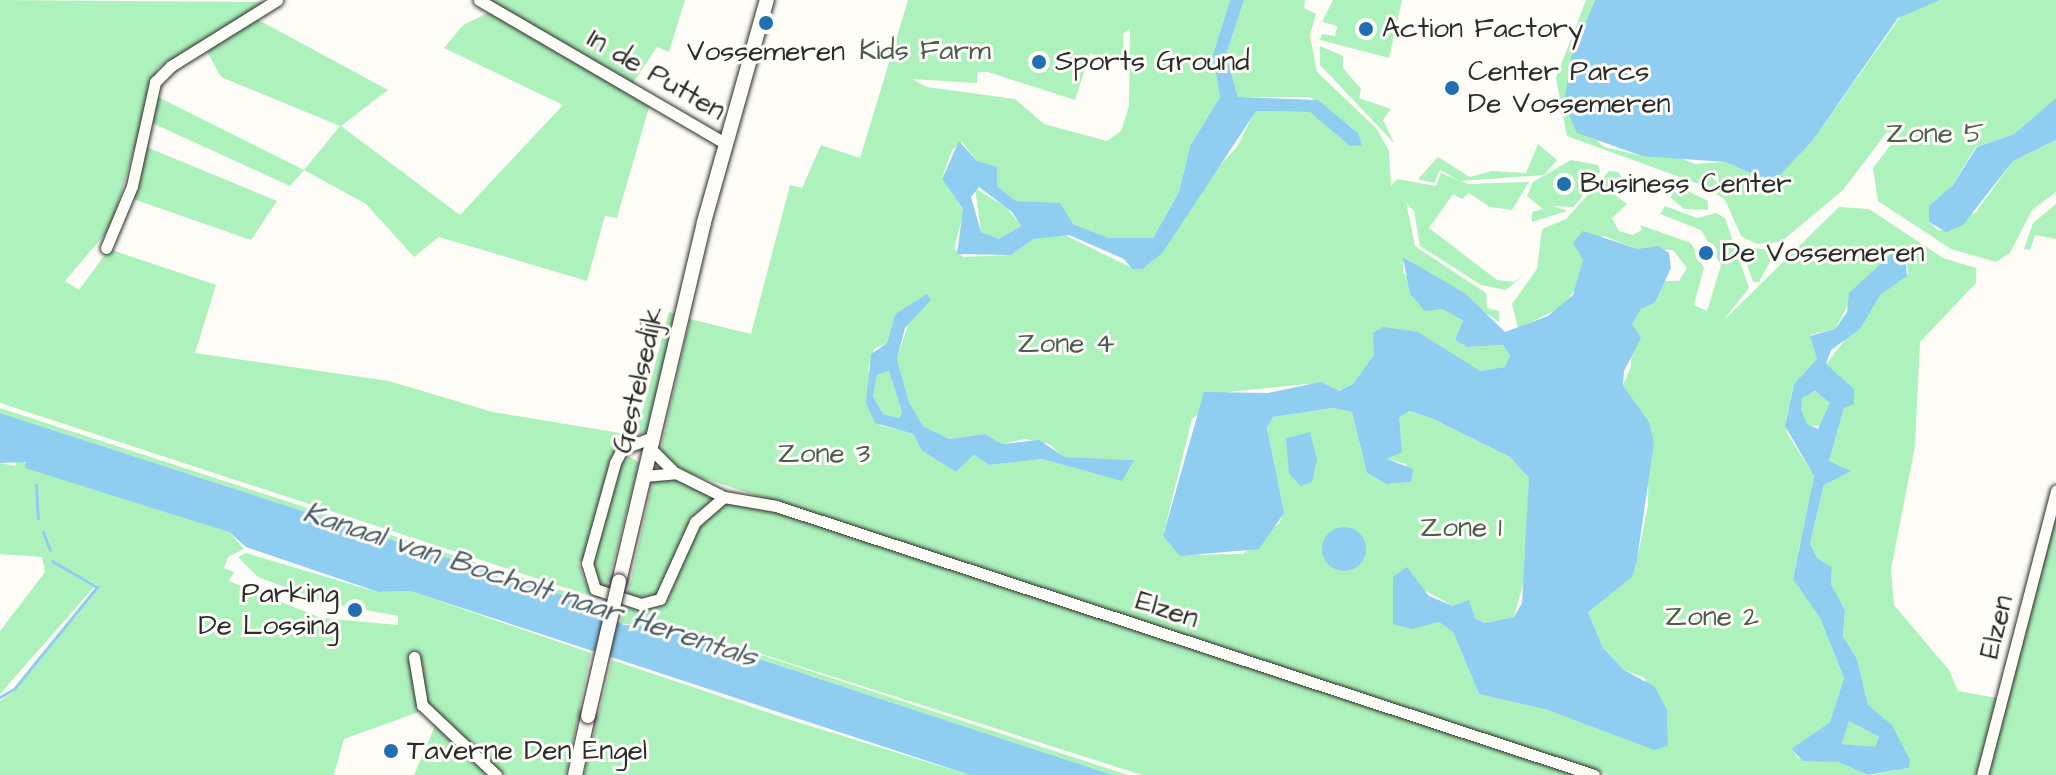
<!DOCTYPE html>
<style>
body{margin:0}
#map{position:relative;width:2056px;height:775px;overflow:hidden;background:#fdfcf7;font-family:"Architects Daughter",sans-serif}
div>[style]{position:absolute}
.green>*{inset:0;background:#adf1bc}
.round{border-radius:50%}
.water>*{inset:0;background:#8fcef0}
.stream>*{height:3px;margin:-1.5px;padding:0 1.5px;transform-origin:1.5px;border-radius:1.5px;background:#8fcef0}
.roads{filter:drop-shadow(0 0 2px #2b2b2b) drop-shadow(0 0 2px #2b2b2b)}
.street>*{height:11px;margin:-5.5px;padding:0 5.5px;transform-origin:5.5px;border-radius:5.5px;background:#fdfcf7}
.secondary>*{height:14px;margin:-7px;padding:0 7px;transform-origin:7px;border-radius:7px;background:#fdfcf7}
.bridges{filter:drop-shadow(0 0 2px #2b2b2b) drop-shadow(0 0 2px #2b2b2b)}
.secondary-bridge>*{height:14px;margin:-7px;padding:0 7px;transform-origin:7px;border-radius:7px;background:#fdfcf7}
.dots>*{width:22px;height:22px;translate:-50% -50%;box-sizing:border-box;border:4px solid #fdfcf7;border-radius:50%}
span{translate:-50% -50%;white-space:nowrap;text-align:center;line-height:1.15;-webkit-text-stroke:6px #fdfcf7;paint-order:stroke}
.poi-label{font-size:28px;color:#2b2b2b}
.left{translate:0 -50%;text-align:left}
.right{translate:-100% -50%;text-align:right}
.park-label{font-size:28px;color:#4c5c4f}
.street-label{font-size:28px;color:#2b2b2b}
.water-label{font-size:30px;color:#495c66;font-style:italic}
</style>
<div id="map">
<div class="green">
<div style="clip-path:polygon(0 0,270px 2px,158px 68px,111px 227px,65px 281px,79px 290px,109px 249px,216px 285px,195px 353px,389px 381px,493px 412px,620px 433px,643px 409px,669px 312px,675px 314px,648px 430px,626px 443px,585px 560px,578px 562px,586px 584px,603px 600px,0 403px)"></div>
<div style="clip-path:polygon(487px 0,685px 0,669px 52px,657px 47px,631px 86px)"></div>
<div style="clip-path:polygon(evenodd,908px 0,1230px 0,1214px 52px,1220px 97px,1190px 146px,1179px 192px,1153px 238px,1109px 238px,1073px 224px,1053px 203px,1016px 201px,997px 186px,997px 170px,977px 161px,962px 142px,952px 150px,942px 178px,964px 211px,954px 249px,964px 257px,1011px 255px,1034px 239px,1063px 234px,1130px 267px,1151px 263px,1205px 182px,1237px 147px,1255px 111px,1310px 112px,1350px 145px,1362px 145px,1353px 128px,1310px 97px,1238px 97px,1226px 55px,1244px 0,1305px 0,1304px 8px,1316px 14px,1310px 35px,1317px 72px,1377px 129px,1389px 151px,1391px 186px,1397px 179px,1436px 186px,1441px 173px,1468px 184px,1529px 182px,1512px 210px,1490px 207px,1469px 193px,1462px 199px,1453px 194px,1429px 228px,1497px 280px,1514px 282px,1525px 274px,1506px 290px,1481px 285px,1420px 246px,1414px 211px,1393px 188px,1406px 202px,1415px 246px,1486px 293px,1487px 308px,1499px 311px,1499px 322px,1404px 257px,1403px 273px,1463px 320px,1455px 340px,1467px 347px,1503px 345px,1510px 356px,1506px 367px,1480px 371px,1459px 359px,1374px 354px,1353px 384px,1338px 391px,1307px 384px,1229px 392px,1192px 419px,1163px 536px,1180px 555px,1243px 554px,1279px 523px,1283px 513px,1267px 427px,1273px 417px,1333px 408px,1352px 412px,1367px 473px,1386px 484px,1411px 482px,1406px 464px,1386px 459px,1394px 454px,1399px 418px,1408px 411px,1431px 418px,1510px 457px,1529px 478px,1527px 570px,1514px 617px,1485px 623px,1420px 588px,1413px 629px,1439px 622px,1453px 632px,1479px 694px,1548px 710px,1654px 749px,1645px 678px,1624px 670px,1603px 648px,1588px 612px,1637px 560px,1648px 505px,1649px 422px,1623px 385px,1631px 367px,1632px 324px,1641px 309px,1655px 303px,1665px 281px,1679px 281px,1687px 268px,1673px 250px,1638px 249px,1603px 236px,1583px 260px,1582px 280px,1562px 307px,1518px 328px,1512px 304px,1537px 269px,1542px 229px,1566px 219px,1609px 171px,1618px 172px,1624px 180px,1615px 195px,1627px 204px,1612px 218px,1619px 231px,1632px 235px,1642px 230px,1640px 225px,1691px 243px,1704px 268px,1694px 305px,1707px 311px,1721px 265px,1701px 230px,1660px 214px,1665px 206px,1697px 218px,1716px 213px,1725px 218px,1749px 288px,1723px 321px,1839px 207px,1869px 209px,1943px 258px,1976px 268px,1976px 283px,1920px 342px,1915px 446px,1891px 569px,1894px 605px,1949px 670px,1958px 691px,1997px 698px,1976px 775px,1872px 775px,1909px 768px,1906px 754px,1868px 705px,1857px 659px,1843px 636px,1845px 610px,1831px 584px,1832px 567px,1817px 558px,1810px 543px,1824px 485px,1847px 469px,1829px 461px,1844px 408px,1826px 364px,1880px 295px,1908px 274px,1906px 257px,1895px 252px,1850px 301px,1835px 329px,1810px 335px,1817px 359px,1794px 384px,1786px 420px,1787px 433px,1814px 476px,1793px 578px,1820px 618px,1844px 678px,1830px 722px,1791px 749px,1798px 758px,1838px 762px,1868px 775px,1608px 775px,679px 470px,661px 455px,662px 444px,690px 319px,751px 334px,790px 185px,802px 188px,821px 145px,860px 158px,908px 0,1130px 29px,1129px 106px,1121px 131px,1107px 141px,1044px 124px,1015px 99px,927px 87px,912px 79px,977px 83px,978px 72px,988px 72px,1075px 100px,1090px 53px,1124px 64px,1123px 34px,1130px 29px,908px 0,915px 303px,897px 359px,909px 402px,923px 426px,949px 439px,985px 434px,1002px 444px,1025px 439px,1049px 444px,1064px 457px,1133px 460px,1108px 477px,1042px 459px,989px 465px,974px 455px,956px 472px,922px 451px,913px 434px,879px 425px,868px 369px,874px 349px,887px 343px,895px 314px,915px 303px)"></div>
<div style="clip-path:polygon(1333px 0,1402px 0,1389px 58px,1320px 40px,1322px 34px,1335px 36px,1337px 26px,1322px 22px)"></div>
<div style="clip-path:polygon(1586px 0,1595px 0,1571px 57px,1568px 113px,1604px 147px,1642px 156px,1667px 153px,1695px 164px,1725px 162px,1765px 180px,1779px 175px,1813px 140px,1903px 13px,1940px 0,2056px 0,2056px 98px,2014px 134px,1976px 147px,1929px 222px,1939px 231px,1976px 212px,2013px 161px,2056px 140px,2056px 192px,2032px 210px,2010px 253px,1996px 262px,1951px 249px,1878px 201px,1873px 168px,1896px 138px,1887px 132px,1843px 190px,1781px 242px,1757px 244px,1741px 236px,1725px 200px,1707px 187px,1567px 136px,1556px 78px)"></div>
<div style="clip-path:polygon(492px 11px,650px 104px,617px 218px,605px 216px,587px 281px,439px 237px,414px 257px,366px 204px,304px 170px,290px 186px,150px 122px,154px 95px,304px 170px,340px 126px,221px 77px,206px 50px,255px 18px,388px 90px,341px 126px,460px 215px,563px 105px,444px 48px,463px 25px)"></div>
<div style="clip-path:polygon(1320px 46px,1343px 56px,1343px 68px,1361px 89px,1359px 98px,1391px 109px,1383px 120px,1394px 143px,1320px 65px)"></div>
<div style="clip-path:polygon(1538px 144px,1557px 160px,1544px 175px,1460px 181px,1440px 170px,1434px 183px,1418px 179px,1438px 157px,1470px 177px,1492px 171px,1526px 173px)"></div>
<div style="clip-path:polygon(144px 146px,277px 201px,251px 240px,133px 199px)"></div>
<div style="clip-path:polygon(1571px 160px,1598px 165px,1600px 172px,1574px 207px,1553px 206px,1567px 211px,1532px 222px,1532px 212px,1543px 209px,1527px 196px,1533px 182px)"></div>
<div style="clip-path:polygon(975px 188px,1007px 208px,1021px 226px,999px 239px,981px 232px)"></div>
<div style="clip-path:polygon(1684px 189px,1708px 201px,1708px 210px,1684px 209px,1671px 198px,1673px 190px)"></div>
<div style="clip-path:polygon(2056px 204px,2056px 239px,2035px 235px,2030px 250px,2024px 249px,2033px 223px)"></div>
<div style="clip-path:polygon(1741px 246px,1776px 251px,1759px 282px,1753px 282px)"></div>
<div style="clip-path:polygon(889px 371px,902px 414px,899px 418px,883px 414px,873px 396px,877px 375px)"></div>
<div class="round" style="left:1798px;top:392px;width:34px;height:34px"></div>
<div style="clip-path:polygon(0 408px,585px 598px,602px 604px,599px 617px,569px 597px,0 413px)"></div>
<div style="clip-path:polygon(629px 456px,639px 463px,606px 591px,592px 568px,619px 463px)"></div>
<div style="clip-path:polygon(17px 460px,229px 532px,244px 549px,228px 557px,224px 568px,234px 572px,229px 581px,321px 618px,398px 625px,398px 616px,327px 603px,258px 577px,238px 557px,246px 553px,377px 592px,410px 591px,591px 653px,566px 775px,505px 775px,427px 709px,344px 739px,334px 775px,0 775px,0 701px,15px 691px,99px 586px,54px 562px,94px 587px,0 694px,0 631px,45px 572px,42px 557px,0 554px,0 463px,15px 466px)"></div>
<div style="clip-path:polygon(676px 478px,711px 495px,710px 502px,694px 515px,656px 596px,627px 597px,653px 480px)"></div>
<div style="clip-path:polygon(742px 502px,760px 506px,1580px 775px,1142px 775px,654px 620px,1128px 775px,1113px 775px,658px 626px,620px 624px,625px 606px,642px 611px,668px 600px,697px 526px,725px 505px)"></div>
<div style="clip-path:polygon(2056px 511px,2056px 775px,1986px 775px,2013px 680px)"></div>
<div style="clip-path:polygon(612px 660px,794px 721px,970px 775px,584px 775px)"></div>
<div style="clip-path:polygon(1849px 721px,1879px 737px,1875px 748px,1842px 744px)"></div>
<div style="clip-path:polygon(435px 726px,488px 775px,414px 775px)"></div>
</div>
<div class="water">
<div style="clip-path:polygon(evenodd,1230px 0,1244px 0,1226px 55px,1238px 97px,1318px 100px,1358px 133px,1362px 145px,1350px 146px,1310px 112px,1256px 111px,1163px 252px,1143px 269px,1132px 269px,1124px 259px,1069px 235px,1034px 239px,1011px 255px,957px 254px,963px 209px,942px 179px,959px 141px,977px 161px,997px 167px,997px 186px,1016px 201px,1060px 203px,1073px 224px,1109px 238px,1153px 238px,1179px 192px,1190px 146px,1220px 97px,1213px 55px,1230px 0,979px 187px,1012px 212px,1021px 226px,999px 239px,981px 232px,971px 197px,979px 187px)"></div>
<div style="clip-path:polygon(1595px 0,1940px 0,1898px 18px,1813px 140px,1780px 175px,1766px 180px,1725px 162px,1642px 156px,1577px 133px,1564px 104px,1571px 57px)"></div>
<div style="clip-path:polygon(2056px 98px,2056px 140px,2013px 161px,1963px 225px,1946px 232px,1929px 222px,1929px 206px,1952px 186px,1977px 147px,2014px 134px)"></div>
<div style="clip-path:polygon(1583px 231px,1638px 249px,1658px 246px,1669px 253px,1671px 268px,1655px 303px,1641px 309px,1632px 324px,1641px 338px,1624px 371px,1623px 385px,1649px 422px,1654px 443px,1637px 560px,1632px 577px,1588px 612px,1603px 648px,1624px 670px,1655px 687px,1667px 710px,1668px 746px,1654px 750px,1548px 710px,1479px 694px,1453px 632px,1439px 622px,1413px 629px,1393px 624px,1393px 577px,1407px 567px,1429px 596px,1453px 606px,1469px 600px,1475px 618px,1485px 623px,1514px 617px,1522px 603px,1529px 478px,1510px 457px,1431px 418px,1409px 411px,1399px 418px,1402px 452px,1387px 459px,1413px 469px,1411px 482px,1386px 484px,1367px 473px,1352px 412px,1333px 408px,1273px 417px,1267px 428px,1284px 513px,1259px 549px,1180px 556px,1163px 536px,1204px 392px,1268px 393px,1321px 382px,1339px 391px,1353px 384px,1374px 354px,1373px 333px,1383px 327px,1418px 332px,1480px 371px,1505px 367px,1510px 356px,1503px 345px,1467px 347px,1455px 340px,1463px 320px,1442px 309px,1425px 311px,1410px 294px,1403px 257px,1466px 294px,1505px 332px,1548px 316px,1573px 295px,1583px 260px,1573px 243px)"></div>
<div style="clip-path:polygon(evenodd,1900px 246px,1905px 248px,1907px 276px,1880px 295px,1860px 329px,1831px 350px,1826px 364px,1854px 389px,1854px 404px,1844px 408px,1829px 461px,1851px 471px,1824px 485px,1810px 543px,1817px 558px,1832px 567px,1831px 584px,1845px 610px,1843px 636px,1857px 659px,1868px 705px,1892px 725px,1910px 760px,1909px 768px,1868px 775px,1838px 762px,1803px 761px,1791px 749px,1830px 722px,1844px 678px,1820px 618px,1793px 579px,1814px 476px,1785px 426px,1794px 384px,1817px 359px,1810px 336px,1835px 329px,1847px 312px,1849px 293px,1900px 246px,1815px 391px,1830px 403px,1818px 429px,1807px 424px,1801px 410px,1802px 398px,1815px 391px,1900px 246px,1849px 721px,1879px 737px,1875px 747px,1842px 744px,1849px 721px)"></div>
<div style="clip-path:polygon(evenodd,927px 294px,931px 300px,905px 328px,897px 359px,909px 402px,923px 426px,949px 439px,985px 434px,1002px 444px,1039px 440px,1065px 457px,1134px 460px,1122px 481px,1042px 459px,989px 465px,974px 455px,956px 472px,922px 451px,913px 434px,875px 423px,866px 403px,871px 354px,887px 343px,895px 314px,927px 294px,889px 371px,902px 413px,899px 418px,883px 414px,873px 396px,877px 375px,889px 371px)"></div>
<div style="clip-path:polygon(0 413px,569px 597px,624px 625px,658px 626px,1113px 775px,970px 775px,410px 591px,378px 592px,246px 547px,229px 532px,25px 468px,26px 462px,0 463px)"></div>
<div style="clip-path:polygon(1310px 432px,1317px 460px,1312px 482px,1301px 486px,1289px 474px,1286px 438px)"></div>
<div class="round" style="left:1322px;top:527px;width:44px;height:44px"></div>
</div>
<div class="stream">
<div style="left:36px;top:485px;width:33px;rotate:87deg"></div>
<div style="left:43px;top:532px;width:19px;rotate:69deg"></div>
<div style="left:0;top:697px;width:16px;rotate:-30deg"></div>
<div style="left:14px;top:689px;width:132px;rotate:-50.9deg"></div>
<div style="left:97px;top:587px;width:52px;rotate:-150deg"></div>
</div>
<div class="roads">
<div class="street">
<div style="left:479px;top:0;width:285px;rotate:30.2deg"></div>
<div style="left:106px;top:248px;width:67px;rotate:-67.2deg"></div>
<div style="left:132px;top:186px;width:107px;rotate:-77.5deg"></div>
<div style="left:155px;top:82px;width:23px;rotate:-45deg"></div>
<div style="left:171px;top:66px;width:125px;rotate:-31.9deg"></div>
<div style="left:653px;top:437px;width:33px;rotate:159deg"></div>
<div style="left:622px;top:449px;width:16px;rotate:117deg"></div>
<div style="left:615px;top:463px;width:104px;rotate:105.6deg"></div>
<div style="left:587px;top:563px;width:27px;rotate:73deg"></div>
<div style="left:595px;top:589px;width:48px;rotate:18.1deg"></div>
<div style="left:641px;top:604px;width:20px;rotate:-15deg"></div>
<div style="left:660px;top:599px;width:85px;rotate:-65.6deg"></div>
<div style="left:695px;top:522px;width:38px;rotate:-41deg"></div>
<div style="left:650px;top:448px;width:35px;rotate:45deg"></div>
<div style="left:644px;top:476px;width:32px;rotate:-5deg"></div>
<div style="left:676px;top:473px;width:54px;rotate:26.6deg"></div>
<div style="left:724px;top:497px;width:53px;rotate:9.8deg"></div>
<div style="left:776px;top:506px;width:861px;rotate:18.2deg"></div>
<div style="left:414px;top:657px;width:49px;rotate:80.5deg"></div>
<div style="left:422px;top:705px;width:102px;rotate:43.4deg"></div>
<div style="left:1982px;top:775px;width:294px;rotate:-75.4deg"></div>
</div>
<div class="secondary">
<div style="left:619px;top:582px;width:370px;rotate:-76.7deg"></div>
<div style="left:704px;top:222px;width:231px;rotate:-74.2deg"></div>
<div style="left:575px;top:775px;width:60px;rotate:-77.6deg"></div>
</div>
</div>
<div class="bridges">
<div class="secondary-bridge">
<div style="left:588px;top:716px;width:138px;rotate:-77deg"></div>
</div>
</div>
<div class="dots">
<div style="left:766px;top:23px;background:#1f6fb2"></div>
<div style="left:1366px;top:29px;background:#1f6fb2"></div>
<div style="left:1039px;top:62px;background:#1f6fb2"></div>
<div style="left:1452px;top:88px;background:#1f6fb2"></div>
<div style="left:1564px;top:184px;background:#1f6fb2"></div>
<div style="left:1706px;top:253px;background:#1f6fb2"></div>
<div style="left:355px;top:610px;background:#1f6fb2"></div>
<div style="left:391px;top:751px;background:#1f6fb2"></div>
</div>
<div class="poi-label">
<span class="left" style="left:1382px;top:29px">Action Factory</span>
<span style="left:766px;top:52px">Vossemeren</span>
<span class="left" style="left:1055px;top:62px">Sports Ground</span>
<span class="left" style="left:1468px;top:88px">Center Parcs<br>De Vossemeren</span>
<span class="left" style="left:1580px;top:184px">Business Center</span>
<span class="left" style="left:1722px;top:253px">De Vossemeren</span>
<span class="right" style="left:339px;top:610px">Parking<br>De Lossing</span>
<span class="left" style="left:407px;top:751px">Taverne Den Engel</span>
</div>
<div class="park-label">
<span style="left:925px;top:51px">Kids Farm</span>
<span style="left:1935px;top:134px">Zone 5</span>
<span style="left:1066px;top:344px">Zone 4</span>
<span style="left:824px;top:454px">Zone 3</span>
<span style="left:1461px;top:528px">Zone 1</span>
<span style="left:1712px;top:617px">Zone 2</span>
</div>
<div class="street-label">
<span style="left:656px;top:75px;rotate:30deg">In de Putten</span>
<span style="left:639px;top:380px;rotate:-77deg">Gestelsedijk</span>
<span style="left:1167px;top:610px;rotate:18deg">Elzen</span>
<span style="left:1997px;top:627px;rotate:-76deg">Elzen</span>
</div>
<div class="water-label">
<span style="left:530px;top:585px;rotate:18deg">Kanaal van Bocholt naar Herentals</span>
</div>
</div>
